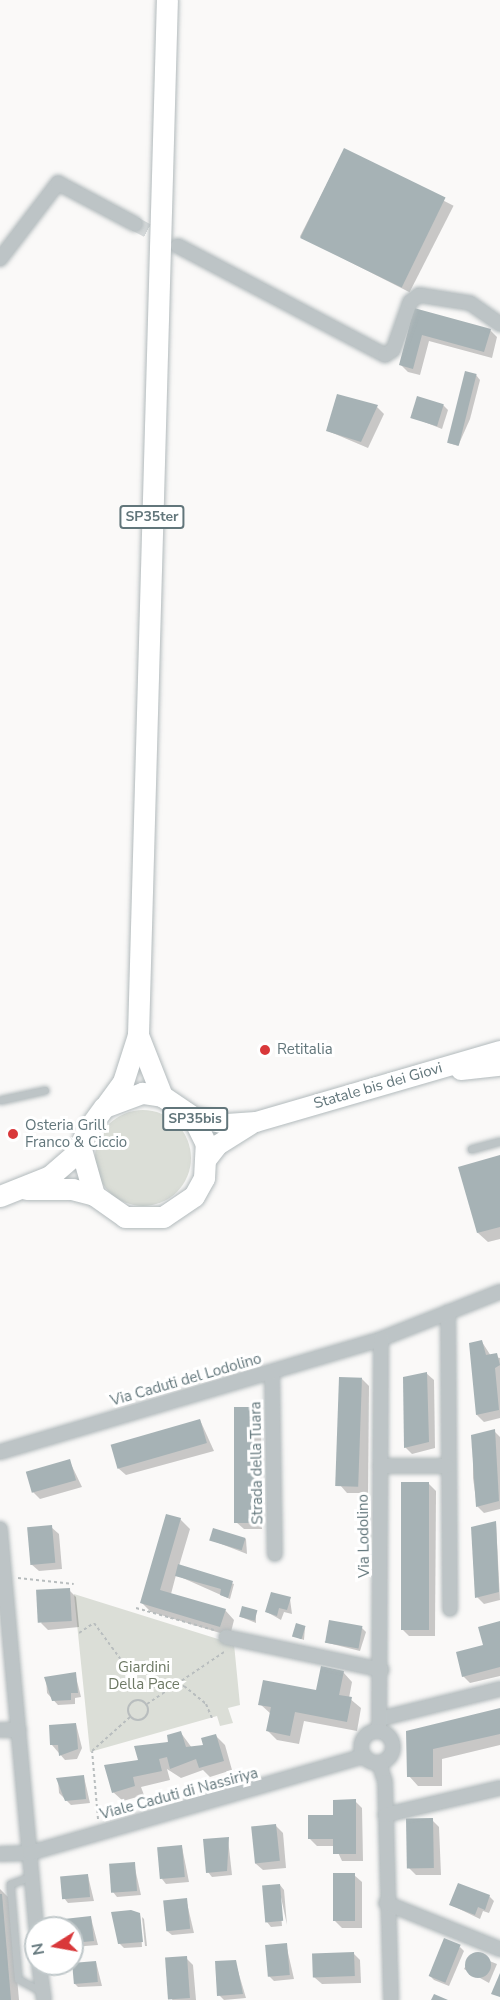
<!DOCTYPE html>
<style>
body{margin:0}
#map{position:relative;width:500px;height:2000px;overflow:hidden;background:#faf9f8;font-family:"Nunito Sans",sans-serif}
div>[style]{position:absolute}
.green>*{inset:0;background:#dbded7}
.round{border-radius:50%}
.shadow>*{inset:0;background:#0003;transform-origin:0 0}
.building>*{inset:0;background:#a6b2b5;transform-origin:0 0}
.street-tunnel>*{height:14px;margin-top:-7px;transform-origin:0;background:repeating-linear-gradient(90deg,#d4d8d9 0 14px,transparent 0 21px)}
.path>*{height:2px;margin-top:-1px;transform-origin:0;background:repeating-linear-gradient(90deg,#b8bdbe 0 3px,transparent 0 6px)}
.path>.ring{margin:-1px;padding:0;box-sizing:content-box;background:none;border:2px solid #b8bdbe;border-radius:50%}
.roads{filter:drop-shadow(0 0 2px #b2babc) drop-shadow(0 0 2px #b2babc)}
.lane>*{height:7px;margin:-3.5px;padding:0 3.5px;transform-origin:3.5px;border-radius:3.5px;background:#bdc4c6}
.street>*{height:14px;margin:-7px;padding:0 7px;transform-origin:7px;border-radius:7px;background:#bdc4c6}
.street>.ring{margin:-7px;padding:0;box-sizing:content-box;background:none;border:14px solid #bdc4c6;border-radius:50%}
.secondary>*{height:20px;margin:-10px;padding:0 10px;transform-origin:10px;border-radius:10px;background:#fff}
.primary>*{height:21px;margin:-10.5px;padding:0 10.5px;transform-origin:10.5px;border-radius:10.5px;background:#fff}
.dots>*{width:16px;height:16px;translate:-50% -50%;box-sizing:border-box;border:3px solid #fff;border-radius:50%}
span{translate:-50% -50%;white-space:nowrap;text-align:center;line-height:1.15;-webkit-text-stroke:6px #fff;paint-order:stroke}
.shield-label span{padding:2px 4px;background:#fff;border:2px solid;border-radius:4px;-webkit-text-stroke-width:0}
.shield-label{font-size:14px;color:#62767b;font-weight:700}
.poi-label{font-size:15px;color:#62767b}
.left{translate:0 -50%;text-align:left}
.street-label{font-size:15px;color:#62767b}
.park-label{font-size:15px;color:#6e7965}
.north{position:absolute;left:24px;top:1916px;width:60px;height:60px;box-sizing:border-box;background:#fff;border:2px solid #c0c8ca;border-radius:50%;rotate:259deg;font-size:16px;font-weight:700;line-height:24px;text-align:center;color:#62767b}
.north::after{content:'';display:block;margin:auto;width:21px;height:27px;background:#d9383a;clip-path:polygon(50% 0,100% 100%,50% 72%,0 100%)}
</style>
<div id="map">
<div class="green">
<div class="round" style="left:95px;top:1110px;width:96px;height:96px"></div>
<div style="clip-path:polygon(74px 1594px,234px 1644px,240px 1705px,228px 1708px,233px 1723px,220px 1726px,217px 1716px,90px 1752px)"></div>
</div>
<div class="shadow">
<div style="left:344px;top:150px;width:123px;height:97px;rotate:27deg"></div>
<div style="clip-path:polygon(415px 310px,490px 330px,497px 337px,492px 358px,429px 341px,420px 375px,408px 372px,401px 365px)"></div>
<div style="clip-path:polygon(476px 375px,480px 380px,470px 419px,458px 446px,449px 443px)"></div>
<div style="clip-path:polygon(443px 405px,448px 410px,442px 429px,412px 417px)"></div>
<div style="clip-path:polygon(377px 407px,384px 414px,368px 448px,328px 431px)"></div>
<div style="clip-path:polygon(500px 1156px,500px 1239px,488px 1242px,478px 1233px,460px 1168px)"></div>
<div style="clip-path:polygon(482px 1342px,491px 1356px,500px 1358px,500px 1418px,484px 1422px,477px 1415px,471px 1345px)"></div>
<div style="clip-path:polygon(426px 1373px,434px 1380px,435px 1448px,412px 1454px,405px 1447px)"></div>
<div style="clip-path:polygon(362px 1379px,369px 1386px,368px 1493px,347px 1493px,340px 1485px)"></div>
<div style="clip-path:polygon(254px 1409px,261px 1416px,262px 1529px,244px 1529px,236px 1522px)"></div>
<div style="clip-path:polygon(200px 1420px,214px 1451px,126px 1475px,118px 1468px)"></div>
<div style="clip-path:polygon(494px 1431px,500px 1437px,500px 1509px,484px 1513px,477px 1506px,473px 1478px,473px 1436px)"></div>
<div style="clip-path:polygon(69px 1460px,82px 1487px,40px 1499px,33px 1492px)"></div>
<div style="clip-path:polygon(429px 1484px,436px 1491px,435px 1636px,409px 1636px,402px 1629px)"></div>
<div style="clip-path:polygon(180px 1519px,190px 1529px,179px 1566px,234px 1584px,230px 1599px,176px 1575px,171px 1594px,225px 1610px,234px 1620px,230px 1636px,151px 1612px,142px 1603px)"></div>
<div style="clip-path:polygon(496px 1522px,500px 1600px,484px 1604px,477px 1597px)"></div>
<div style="clip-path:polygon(51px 1527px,59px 1534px,62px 1569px,39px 1571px,31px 1564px)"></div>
<div style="clip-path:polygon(246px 1539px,247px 1554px,211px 1540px)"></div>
<div style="clip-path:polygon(69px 1590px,76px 1597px,79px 1627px,48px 1630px,41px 1623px)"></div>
<div style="clip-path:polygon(290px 1599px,292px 1614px,284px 1612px,281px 1620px,267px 1612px)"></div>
<div style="clip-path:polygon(256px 1612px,256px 1623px,241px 1617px)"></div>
<div style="clip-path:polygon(500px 1624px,500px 1676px,470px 1683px,463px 1676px)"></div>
<div style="clip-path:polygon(305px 1627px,304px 1640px,294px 1636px)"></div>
<div style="clip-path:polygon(361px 1627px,366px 1632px,360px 1651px,324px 1642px)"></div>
<div style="clip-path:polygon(343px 1672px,352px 1682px,349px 1698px,361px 1708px,357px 1731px,304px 1721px,299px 1744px,277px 1740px,268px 1731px,271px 1714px,260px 1704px,318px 1692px)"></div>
<div style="clip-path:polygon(75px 1673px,81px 1697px,75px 1698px,75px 1704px,58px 1705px,47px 1693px,46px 1678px)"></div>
<div style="clip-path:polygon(500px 1710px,500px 1745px,442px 1759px,442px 1786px,418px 1786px,409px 1776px,408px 1732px)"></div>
<div style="clip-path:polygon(76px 1724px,82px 1748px,77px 1759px,65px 1760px,52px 1745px)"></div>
<div style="clip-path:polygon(181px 1733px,192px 1748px,205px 1746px,216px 1736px,225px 1745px,232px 1770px,210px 1777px,203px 1770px,181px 1778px,167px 1769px,170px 1780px,141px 1787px,144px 1795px,123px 1801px,113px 1792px,139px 1761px)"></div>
<div style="clip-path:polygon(84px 1777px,90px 1803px,71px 1805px,59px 1793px,58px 1779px)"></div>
<div style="clip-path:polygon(355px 1801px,362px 1808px,363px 1861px,342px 1861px,335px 1846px,317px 1846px,310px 1839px)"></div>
<div style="clip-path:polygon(432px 1820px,439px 1827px,441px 1875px,416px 1875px,409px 1868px)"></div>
<div style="clip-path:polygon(276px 1826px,283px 1833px,286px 1868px,263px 1870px,255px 1863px)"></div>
<div style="clip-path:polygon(228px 1839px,232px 1875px,212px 1877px,208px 1872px)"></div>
<div style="clip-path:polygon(182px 1847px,189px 1882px,166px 1884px,162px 1879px)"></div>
<div style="clip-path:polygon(134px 1864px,141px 1895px,117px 1897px,113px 1892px)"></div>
<div style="clip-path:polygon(354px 1875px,362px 1882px,362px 1928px,342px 1928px,335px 1921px)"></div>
<div style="clip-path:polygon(88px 1876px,94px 1901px,68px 1903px,64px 1898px)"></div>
<div style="clip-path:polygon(280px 1885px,284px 1890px,287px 1925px,279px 1888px,282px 1926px,271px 1927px,267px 1922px)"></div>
<div style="clip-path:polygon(0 1889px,10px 1899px,19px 2000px,0 2000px)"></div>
<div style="clip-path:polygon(489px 1896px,494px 1901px,489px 1913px,483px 1911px,480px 1919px,451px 1905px)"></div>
<div style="clip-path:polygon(186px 1899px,194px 1933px,172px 1935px,167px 1931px)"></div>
<div style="clip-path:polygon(140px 1914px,142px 1947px,124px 1948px,119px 1943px)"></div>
<div style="clip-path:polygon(142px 1917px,144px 1919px,147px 1946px,145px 1946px)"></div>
<div style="clip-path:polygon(91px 1918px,98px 1945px,72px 1947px,72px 1928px,66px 1928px)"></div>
<div style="clip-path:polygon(286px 1944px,294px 1979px,274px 1981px,269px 1976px)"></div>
<div style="clip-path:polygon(460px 1947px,464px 1951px,449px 1986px,434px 1980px,429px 1975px)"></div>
<div style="clip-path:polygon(353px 1953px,360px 1960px,361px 1983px,322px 1984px,314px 1977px)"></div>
<div style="clip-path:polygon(472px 1954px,497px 1964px,489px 1983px,464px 1969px)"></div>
<div style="clip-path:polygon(186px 1958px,193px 1965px,196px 2000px,172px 2000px)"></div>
<div style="clip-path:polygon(235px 1961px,246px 1998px,224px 2000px,219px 1995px)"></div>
<div style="clip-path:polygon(96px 1962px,102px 1986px,78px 1987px,74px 1983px)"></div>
</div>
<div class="building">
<div style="left:344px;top:148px;width:113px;height:100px;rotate:26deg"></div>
<div style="clip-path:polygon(414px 308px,491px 329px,484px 352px,422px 335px,413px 369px,399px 365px)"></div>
<div style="left:465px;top:371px;width:12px;height:74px;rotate:14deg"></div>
<div style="clip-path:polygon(337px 394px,378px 405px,361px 442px,326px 431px)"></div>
<div style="left:417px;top:396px;width:28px;height:23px;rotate:17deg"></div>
<div style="clip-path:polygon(500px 1155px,500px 1227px,477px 1233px,458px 1167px)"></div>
<div style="clip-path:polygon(482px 1340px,486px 1355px,497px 1353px,500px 1365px,495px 1368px,499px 1410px,476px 1415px,469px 1343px)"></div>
<div style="clip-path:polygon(427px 1372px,429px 1442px,404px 1448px,403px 1377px)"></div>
<div style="left:339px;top:1377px;width:23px;height:109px;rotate:2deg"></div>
<div style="left:254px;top:1407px;width:116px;height:20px;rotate:90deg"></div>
<div style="left:200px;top:1419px;width:25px;height:93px;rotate:74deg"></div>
<div style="clip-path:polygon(495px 1429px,499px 1501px,476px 1507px,471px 1435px)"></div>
<div style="left:70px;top:1459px;width:22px;height:46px;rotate:74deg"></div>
<div style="left:401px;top:1482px;width:28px;height:148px"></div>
<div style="clip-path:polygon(166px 1514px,181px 1518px,160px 1590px,226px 1609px,220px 1627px,140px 1603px)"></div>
<div style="clip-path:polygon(496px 1521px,499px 1592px,475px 1598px,471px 1527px)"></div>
<div style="left:52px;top:1525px;width:38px;height:25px;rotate:85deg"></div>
<div style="left:213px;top:1528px;width:34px;height:13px;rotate:17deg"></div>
<div style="clip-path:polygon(178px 1564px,233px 1581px,228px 1598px,220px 1595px,221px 1589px,175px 1576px)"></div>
<div style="left:70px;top:1588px;width:33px;height:34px;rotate:87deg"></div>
<div style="clip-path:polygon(271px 1592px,291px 1597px,287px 1610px,279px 1608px,277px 1616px,265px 1612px)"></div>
<div style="left:242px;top:1606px;width:16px;height:11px;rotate:15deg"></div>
<div style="left:329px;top:1620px;width:34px;height:23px;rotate:10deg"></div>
<div style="clip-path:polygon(500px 1621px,500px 1667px,462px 1677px,456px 1652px,483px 1645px,478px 1627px)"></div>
<div style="left:296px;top:1623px;width:10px;height:14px;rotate:17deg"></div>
<div style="clip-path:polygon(321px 1666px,344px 1671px,339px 1695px,352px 1697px,347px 1722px,295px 1712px,290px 1736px,266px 1731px,271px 1707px,258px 1705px,263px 1680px,316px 1690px)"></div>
<div style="clip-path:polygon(76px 1672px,78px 1693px,71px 1693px,71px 1700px,52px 1701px,44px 1677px)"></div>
<div style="clip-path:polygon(500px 1708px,500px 1734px,433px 1749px,433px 1777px,407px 1777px,406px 1731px)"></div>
<div style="clip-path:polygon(76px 1723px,78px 1749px,59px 1756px,58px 1745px,50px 1745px,49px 1725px)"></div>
<div style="clip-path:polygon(181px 1731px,186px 1747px,203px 1745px,201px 1738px,216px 1734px,224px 1761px,199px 1768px,196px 1759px,170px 1769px,167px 1757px,159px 1759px,162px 1771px,133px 1777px,135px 1786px,112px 1793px,104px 1765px,138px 1760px,134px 1746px,168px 1742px,167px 1735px)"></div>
<div style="clip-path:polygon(84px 1775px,86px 1799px,65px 1801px,56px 1778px)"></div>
<div style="clip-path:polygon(356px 1799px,356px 1854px,333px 1854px,333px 1839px,308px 1839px,308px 1815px,333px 1815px,333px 1800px)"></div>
<div style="left:433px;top:1818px;width:50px;height:27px;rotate:89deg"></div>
<div style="left:276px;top:1824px;width:37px;height:25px;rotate:84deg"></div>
<div style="clip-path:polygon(229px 1837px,227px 1871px,206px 1873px,203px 1839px)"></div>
<div style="left:182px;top:1845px;width:32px;height:25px;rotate:85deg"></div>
<div style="left:135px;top:1862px;width:29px;height:26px;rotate:86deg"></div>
<div style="left:333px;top:1873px;width:22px;height:48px"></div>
<div style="left:88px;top:1874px;width:23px;height:28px;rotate:85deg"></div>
<div style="clip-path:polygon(458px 1883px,490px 1895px,485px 1910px,478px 1907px,475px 1915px,449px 1905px)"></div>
<div style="left:280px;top:1884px;width:37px;height:18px;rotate:85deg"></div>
<div style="clip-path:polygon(0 1894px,2px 1894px,11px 2000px,0 2000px)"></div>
<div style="left:187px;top:1898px;width:31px;height:24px;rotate:84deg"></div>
<div style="clip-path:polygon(131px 1910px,140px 1913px,143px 1942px,118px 1944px,111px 1912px)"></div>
<div style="clip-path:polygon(91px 1916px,94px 1941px,72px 1943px,72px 1928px,65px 1928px,64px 1919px)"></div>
<div style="left:444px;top:1938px;width:18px;height:41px;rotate:22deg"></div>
<div style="left:287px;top:1943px;width:32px;height:22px;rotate:85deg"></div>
<div style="left:354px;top:1952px;width:24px;height:42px;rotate:88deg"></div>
<div class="round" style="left:465px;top:1952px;width:26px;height:26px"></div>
<div style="left:187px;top:1956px;width:42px;height:22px;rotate:86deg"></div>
<div style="clip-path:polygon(236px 1960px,243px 1994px,217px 1996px,215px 1961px)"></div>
<div style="left:96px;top:1961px;width:21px;height:24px;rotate:85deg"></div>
<div style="clip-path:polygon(500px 1973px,500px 1997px,491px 1994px)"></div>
<div style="clip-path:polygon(434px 1994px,448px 2000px,431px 2000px)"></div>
</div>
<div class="street-tunnel">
<div style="left:135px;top:224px;width:34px;rotate:28deg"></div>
</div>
<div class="path">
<div style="left:18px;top:1578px;width:56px;rotate:6.1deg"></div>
<div style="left:136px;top:1608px;width:81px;rotate:15.8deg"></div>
<div style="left:79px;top:1633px;width:18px;rotate:-34deg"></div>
<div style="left:94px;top:1623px;width:79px;rotate:53.7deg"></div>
<div style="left:141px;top:1687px;width:43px;rotate:-1.3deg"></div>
<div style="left:184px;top:1686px;width:28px;rotate:39deg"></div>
<div style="left:206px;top:1704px;width:15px;rotate:67deg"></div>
<div class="ring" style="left:128px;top:1700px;width:18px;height:18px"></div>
<div style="left:147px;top:1704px;width:93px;rotate:-34deg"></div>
<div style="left:98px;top:1819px;width:68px;rotate:-95deg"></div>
<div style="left:92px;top:1751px;width:51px;rotate:-41.8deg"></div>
</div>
<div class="roads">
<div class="lane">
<div style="left:0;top:1100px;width:46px;rotate:-12.5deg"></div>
<div style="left:471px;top:1149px;width:30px;rotate:-15deg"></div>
<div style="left:32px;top:1876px;width:23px;rotate:160deg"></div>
<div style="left:10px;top:1884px;width:95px;rotate:85.2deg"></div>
<div style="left:18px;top:1979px;width:27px;rotate:28deg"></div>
</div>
<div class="street">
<div style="left:178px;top:246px;width:234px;rotate:27.8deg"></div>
<div style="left:385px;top:355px;width:9px;rotate:-32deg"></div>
<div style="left:393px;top:350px;width:51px;rotate:-70.5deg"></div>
<div style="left:410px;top:302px;width:11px;rotate:-38deg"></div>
<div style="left:419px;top:295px;width:52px;rotate:8.9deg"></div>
<div style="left:470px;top:303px;width:37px;rotate:35deg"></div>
<div style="left:0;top:259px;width:96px;rotate:-52.7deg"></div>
<div style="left:58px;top:183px;width:87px;rotate:28deg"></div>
<div style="left:448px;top:1312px;width:297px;rotate:89.6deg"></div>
<div style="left:272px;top:1372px;width:182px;rotate:89.1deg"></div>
<div style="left:0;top:1452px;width:397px;rotate:-16.5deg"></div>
<div style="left:381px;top:1339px;width:128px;rotate:-21.6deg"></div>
<div style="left:380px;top:1466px;width:67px"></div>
<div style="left:0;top:1529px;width:401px;rotate:84.8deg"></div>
<div style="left:226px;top:1637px;width:159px;rotate:11.9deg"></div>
<div style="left:383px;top:1718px;width:121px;rotate:-13.9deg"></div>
<div style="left:0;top:1730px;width:19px"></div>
<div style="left:379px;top:1731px;width:392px;rotate:-89.7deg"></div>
<div class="ring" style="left:361px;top:1731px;width:18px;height:18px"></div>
<div style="left:379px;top:1763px;width:20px;rotate:72deg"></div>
<div style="left:385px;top:1782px;width:218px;rotate:88.4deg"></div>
<div style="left:385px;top:1815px;width:118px;rotate:-13.2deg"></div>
<div style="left:0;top:1854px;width:30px;rotate:-2deg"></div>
<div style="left:30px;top:1853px;width:348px;rotate:-16.2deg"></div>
<div style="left:386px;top:1903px;width:123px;rotate:22deg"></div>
<div style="left:39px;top:1964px;width:36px;rotate:82deg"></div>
</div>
<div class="secondary">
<div style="left:461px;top:1070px;width:39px;rotate:-6deg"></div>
<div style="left:193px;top:1117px;width:35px;rotate:12deg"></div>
<div style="left:227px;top:1124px;width:29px;rotate:-4deg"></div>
<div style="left:256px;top:1122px;width:254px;rotate:-16.2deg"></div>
<div style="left:207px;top:1159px;width:18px;rotate:-52deg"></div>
<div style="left:218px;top:1145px;width:39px;rotate:-32deg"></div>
</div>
<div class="primary">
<div style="left:162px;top:1096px;width:66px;rotate:-111.5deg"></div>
<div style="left:138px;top:1035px;width:1035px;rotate:-88.4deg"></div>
<div style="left:107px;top:1104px;width:27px;rotate:-54deg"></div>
<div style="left:123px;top:1082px;width:49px;rotate:-72.3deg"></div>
<div style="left:26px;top:1189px;width:46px"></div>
<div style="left:72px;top:1189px;width:23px;rotate:15deg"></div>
<div style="left:94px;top:1195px;width:38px;rotate:35deg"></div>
<div style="left:125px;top:1217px;width:38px"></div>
<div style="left:163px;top:1217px;width:37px;rotate:-34deg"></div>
<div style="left:194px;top:1196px;width:21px;rotate:-61deg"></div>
<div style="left:204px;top:1178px;width:34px;rotate:-87deg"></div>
<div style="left:206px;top:1144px;width:30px;rotate:-116deg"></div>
<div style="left:193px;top:1117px;width:37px;rotate:-146deg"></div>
<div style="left:162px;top:1096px;width:20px;rotate:-171deg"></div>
<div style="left:142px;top:1093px;width:40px;rotate:159.8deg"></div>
<div style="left:104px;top:1107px;width:32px;rotate:126deg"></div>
<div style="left:85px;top:1133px;width:16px;rotate:104deg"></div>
<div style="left:81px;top:1149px;width:48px;rotate:74.2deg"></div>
<div style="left:0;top:1196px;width:54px;rotate:-21.8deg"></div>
<div style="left:50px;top:1176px;width:41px;rotate:-41.1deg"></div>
</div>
</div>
<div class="dots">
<div style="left:265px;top:1050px;background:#d9383a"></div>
<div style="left:13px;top:1134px;background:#d9383a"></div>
</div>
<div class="shield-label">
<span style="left:152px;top:517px">SP35ter</span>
<span style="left:195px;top:1119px">SP35bis</span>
</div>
<div class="poi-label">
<span class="left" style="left:277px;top:1050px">Retitalia</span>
<span class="left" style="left:25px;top:1134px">Osteria Grill<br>Franco &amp; Ciccio</span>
</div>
<div class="street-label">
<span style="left:378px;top:1086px;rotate:-16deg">Statale bis dei Giovi</span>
<span style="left:186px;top:1380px;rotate:-16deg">Via Caduti del Lodolino</span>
<span style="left:257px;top:1463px;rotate:-91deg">Strada della Tuara</span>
<span style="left:364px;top:1536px;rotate:-91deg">Via Lodolino</span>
<span style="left:179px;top:1794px;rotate:-15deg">Viale Caduti di Nassiriya</span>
</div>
<div class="park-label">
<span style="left:144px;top:1676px">Giardini<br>Della Pace</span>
</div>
<div class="north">N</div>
</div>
